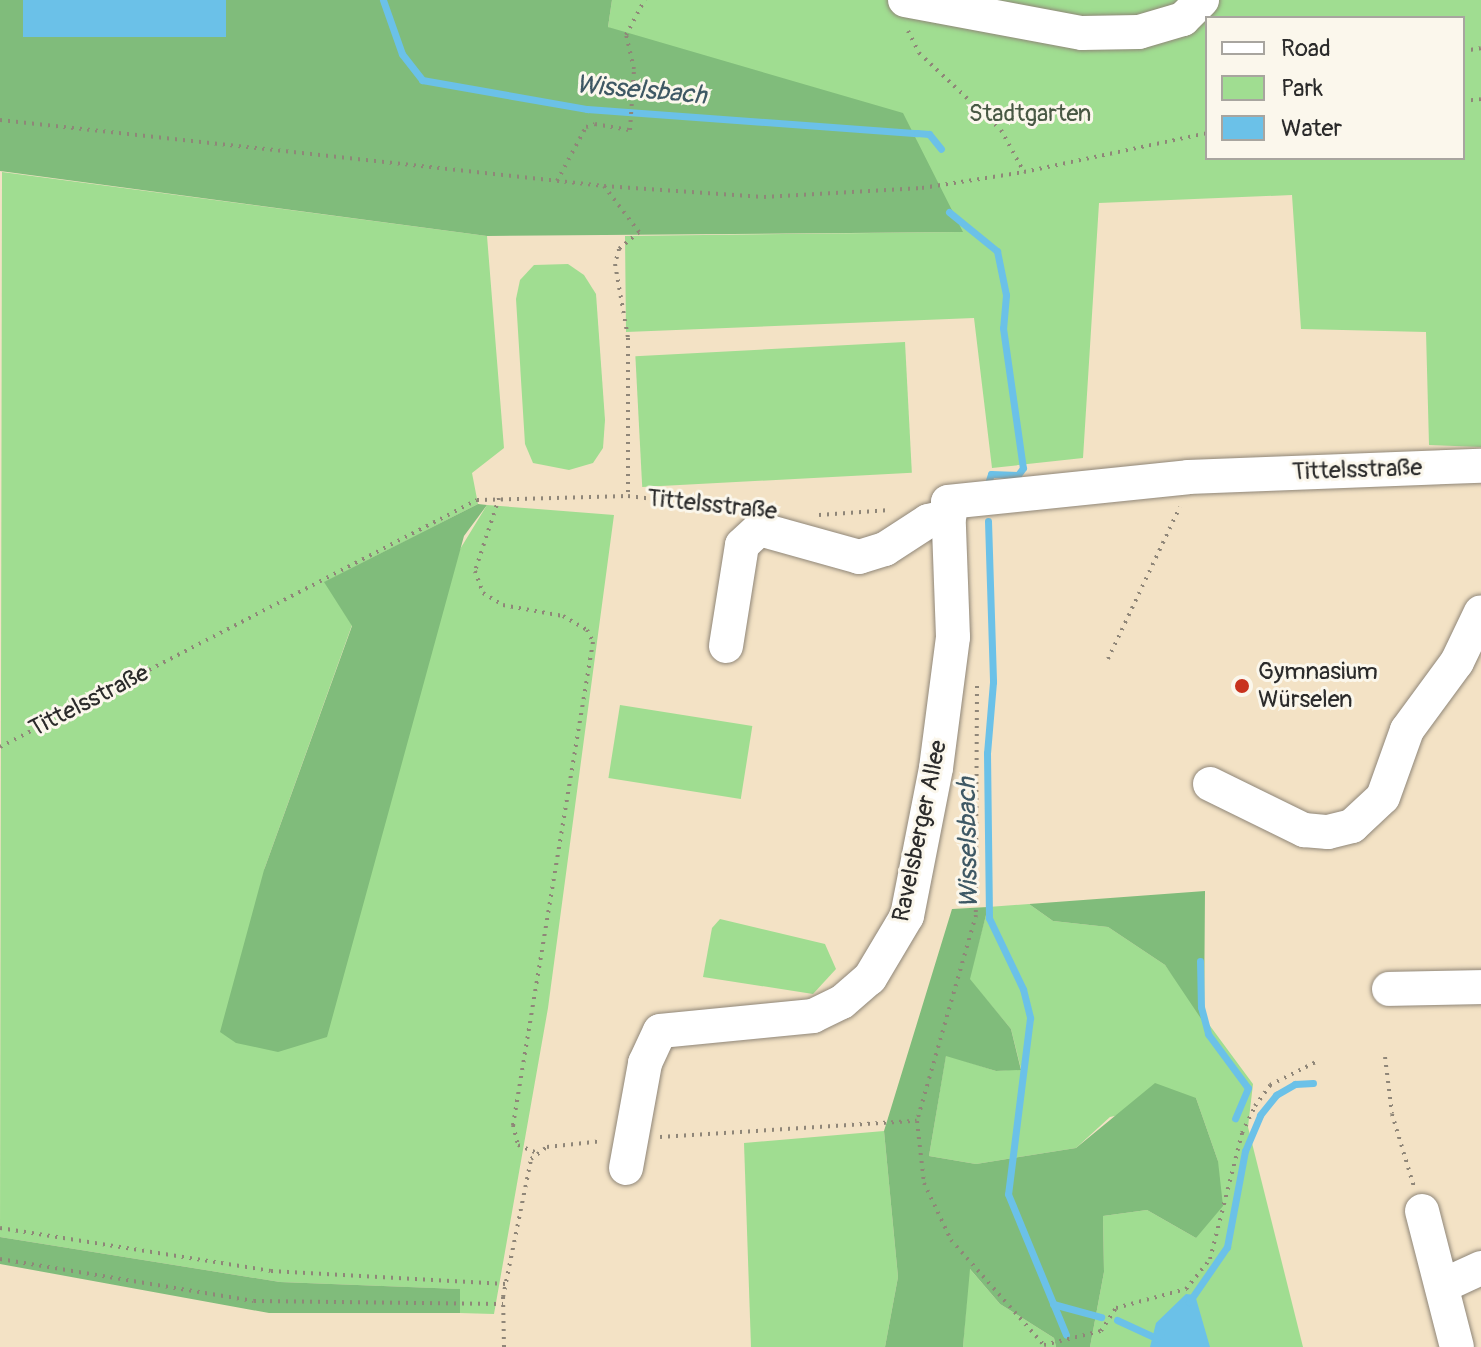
<!DOCTYPE html>
<meta charset="utf-8">
<style>
body{margin:0}
#map{position:relative;width:1481px;height:1347px;overflow:hidden;background:#f3e2c5;font-family:Pangolin,sans-serif}
div>[style]{position:absolute}
.green>*{inset:0;background:#a0dd91;transform-origin:0 0}
.forest>*{inset:0;background:#80bc7b}
.water>*{inset:0;background:#6bc1e8;transform-origin:0 0}
.stream>*{height:7px;margin:-3.5px;padding:0 3.5px;transform-origin:3.5px;border-radius:3.5px;background:#6bc1e8}
.path>*{height:4px;margin-top:-2px;transform-origin:0;background:repeating-linear-gradient(90deg,#8f8678 0 2px,transparent 0 8px)}
.roads{filter:drop-shadow(0 0 2px #8f8678) drop-shadow(0 0 2px #8f8678)}
.minor>*{height:34px;margin:-17px;padding:0 17px;transform-origin:17px;border-radius:17px;background:#fff}
.dots>*{width:22px;height:22px;translate:-50% -50%;box-sizing:border-box;border:4px solid #fbf7ec;border-radius:50%}
span{translate:-50% -50%;white-space:nowrap;text-align:center;line-height:1.15;-webkit-text-stroke:6px #fbf7ec;paint-order:stroke}
.park-label{font-size:24px;color:#485844}
.street-label{font-size:24px;color:#2b2b2b}
.poi-label{font-size:24px;color:#2b2b2b}
.left{translate:0 -50%;text-align:left}
.water-label{font-size:26px;color:#3e5864;font-style:italic}
.legend{position:absolute;left:1205px;top:16px;width:260px;height:144px;box-sizing:border-box;background:#fbf7ec;border:2px solid #a8a59f;margin:0;padding:10px 14px;list-style:none;font-size:24px;color:#2b2b2b}
.legend li{display:flex;align-items:center;gap:16px;height:40px}
.legend b{width:40px;border:2px solid #a8a59f}
</style>
<div id="map">
<div class="green">
<div style="clip-path:polygon(evenodd,612px 0,1481px 0,1481px 447px,1429px 445px,1426px 332px,1301px 329px,1292px 195px,1099px 203px,1083px 458px,992px 468px,974px 318px,626px 332px,625px 236px,962px 232px,608px 27px,612px 0,1207px 18px,1463px 18px,1463px 158px,1207px 158px,1207px 18px)"></div>
<div style="clip-path:polygon(2px 172px,487px 236px,504px 448px,472px 473px,478px 504px,325px 582px,352px 625px,264px 870px,487px 505px,614px 515px,548px 1008px,494px 1314px,460px 1313px,459px 1289px,280px 1282px,0 1237px)"></div>
<div style="clip-path:polygon(568px 264px,584px 275px,596px 294px,605px 420px,603px 448px,593px 463px,569px 470px,533px 463px,525px 444px,516px 299px,520px 280px,534px 265px)"></div>
<div style="left:905px;top:342px;width:131px;height:270px;rotate:87deg"></div>
<div style="left:620px;top:705px;width:134px;height:74px;rotate:9deg"></div>
<div style="clip-path:polygon(1029px 904px,1053px 921px,1108px 927px,1165px 965px,1253px 1084px,1248px 1127px,1303px 1347px,1090px 1347px,1104px 1272px,1103px 1216px,1147px 1210px,1196px 1238px,1218px 1161px,1196px 1098px,1110px 1117px,1076px 1148px,976px 1164px,929px 1156px,946px 1055px,996px 1071px,1021px 1069px,1011px 1029px,969px 979px,988px 907px)"></div>
<div style="clip-path:polygon(720px 919px,825px 944px,836px 969px,813px 994px,703px 977px,712px 928px)"></div>
<div style="clip-path:polygon(884px 1131px,898px 1277px,885px 1347px,751px 1347px,744px 1143px)"></div>
<div style="clip-path:polygon(969px 1268px,1000px 1304px,1054px 1338px,1056px 1347px,963px 1347px)"></div>
</div>
<div class="forest">
<div style="clip-path:polygon(0 0,612px 0,608px 27px,903px 113px,963px 232px,487px 236px,0 171px)"></div>
<div style="clip-path:polygon(478px 504px,487px 505px,464px 536px,327px 1037px,278px 1052px,236px 1043px,220px 1032px,264px 870px,352px 626px,324px 582px)"></div>
<div style="clip-path:polygon(1205px 891px,1204px 1023px,1165px 965px,1108px 927px,1053px 921px,1029px 904px)"></div>
<div style="clip-path:polygon(988px 907px,970px 979px,1011px 1029px,1021px 1070px,996px 1071px,946px 1056px,929px 1156px,976px 1164px,1076px 1148px,1155px 1083px,1196px 1098px,1218px 1161px,1223px 1206px,1196px 1238px,1147px 1210px,1103px 1216px,1104px 1272px,1090px 1347px,1056px 1347px,1054px 1338px,1000px 1304px,970px 1269px,963px 1347px,885px 1347px,898px 1277px,884px 1131px,952px 909px)"></div>
<div style="clip-path:polygon(0 1237px,280px 1282px,460px 1289px,460px 1313px,269px 1313px,0 1264px)"></div>
</div>
<div class="water">
<div style="left:23px;top:0;width:203px;height:37px"></div>
<div style="clip-path:polygon(1186px 1294px,1195px 1295px,1210px 1347px,1150px 1347px,1156px 1323px)"></div>
</div>
<div class="stream">
<div style="left:383px;top:0;width:57px;rotate:70.6deg"></div>
<div style="left:402px;top:54px;width:33px;rotate:52deg"></div>
<div style="left:422px;top:80px;width:168px;rotate:10deg"></div>
<div style="left:587px;top:109px;width:331px;rotate:4.2deg"></div>
<div style="left:917px;top:133px;width:12px;rotate:5deg"></div>
<div style="left:929px;top:134px;width:19px;rotate:51deg"></div>
<div style="left:949px;top:212px;width:62px;rotate:39.1deg"></div>
<div style="left:997px;top:251px;width:45px;rotate:78.4deg"></div>
<div style="left:1006px;top:295px;width:33px;rotate:95deg"></div>
<div style="left:1003px;top:328px;width:141px;rotate:81.9deg"></div>
<div style="left:1023px;top:468px;width:9px;rotate:126deg"></div>
<div style="left:1018px;top:475px;width:27px;rotate:-178deg"></div>
<div style="left:991px;top:474px;width:9px;rotate:108deg"></div>
<div style="left:988px;top:521px;width:161px;rotate:88.2deg"></div>
<div style="left:993px;top:682px;width:71px;rotate:94.8deg"></div>
<div style="left:987px;top:753px;width:165px;rotate:89.3deg"></div>
<div style="left:989px;top:918px;width:79px;rotate:64.4deg"></div>
<div style="left:1023px;top:989px;width:30px;rotate:76deg"></div>
<div style="left:1030px;top:1018px;width:177px;rotate:97.1deg"></div>
<div style="left:1008px;top:1194px;width:152px;rotate:67.6deg"></div>
<div style="left:1200px;top:961px;width:46px;rotate:88.8deg"></div>
<div style="left:1201px;top:1007px;width:28px;rotate:75deg"></div>
<div style="left:1208px;top:1034px;width:67px;rotate:53.5deg"></div>
<div style="left:1248px;top:1088px;width:33px;rotate:113deg"></div>
<div style="left:1189px;top:1302px;width:67px;rotate:-55.4deg"></div>
<div style="left:1227px;top:1247px;width:98px;rotate:-79.4deg"></div>
<div style="left:1245px;top:1151px;width:39px;rotate:-67deg"></div>
<div style="left:1260px;top:1115px;width:26px;rotate:-51deg"></div>
<div style="left:1276px;top:1095px;width:22px;rotate:-30deg"></div>
<div style="left:1295px;top:1084px;width:18px;rotate:-3deg"></div>
<div style="left:1053px;top:1304px;width:50px;rotate:15.2deg"></div>
<div style="left:1117px;top:1320px;width:43px;rotate:24.8deg"></div>
<div style="left:1156px;top:1338px;width:8px;rotate:-45deg"></div>
</div>
<div class="path">
<div style="left:908px;top:31px;width:25px;rotate:63deg"></div>
<div style="left:919px;top:53px;width:112px;rotate:43.2deg"></div>
<div style="left:1001px;top:130px;width:48px;rotate:61.3deg"></div>
<div style="left:1463px;top:51px;width:18px;rotate:-9deg"></div>
<div style="left:1463px;top:101px;width:18px;rotate:-6deg"></div>
<div style="left:0;top:120px;width:608px;rotate:6.24deg"></div>
<div style="left:604px;top:186px;width:160px;rotate:3.9deg"></div>
<div style="left:764px;top:197px;width:158px;rotate:-3.3deg"></div>
<div style="left:922px;top:188px;width:103px;rotate:-8.9deg"></div>
<div style="left:1024px;top:172px;width:187px;rotate:-12deg"></div>
<div style="left:557px;top:181px;width:61px;rotate:-61.8deg"></div>
<div style="left:586px;top:127px;width:9px;rotate:-18deg"></div>
<div style="left:595px;top:124px;width:36px;rotate:10deg"></div>
<div style="left:630px;top:130px;width:61px;rotate:-86.2deg"></div>
<div style="left:634px;top:69px;width:35px;rotate:-103deg"></div>
<div style="left:626px;top:35px;width:40px;rotate:-62deg"></div>
<div style="left:604px;top:186px;width:58px;rotate:52.7deg"></div>
<div style="left:639px;top:232px;width:26px;rotate:140deg"></div>
<div style="left:619px;top:249px;width:16px;rotate:105deg"></div>
<div style="left:615px;top:264px;width:75px;rotate:80deg"></div>
<div style="left:628px;top:338px;width:158px;rotate:90deg"></div>
<div style="left:499px;top:498px;width:77px;rotate:108.2deg"></div>
<div style="left:475px;top:571px;width:23px;rotate:70deg"></div>
<div style="left:483px;top:593px;width:23px;rotate:31deg"></div>
<div style="left:503px;top:605px;width:61px;rotate:10.4deg"></div>
<div style="left:563px;top:616px;width:28px;rotate:30deg"></div>
<div style="left:587px;top:630px;width:13px;rotate:63deg"></div>
<div style="left:593px;top:642px;width:490px;rotate:99.4deg"></div>
<div style="left:513px;top:1125px;width:21px;rotate:76deg"></div>
<div style="left:518px;top:1145px;width:21px;rotate:23deg"></div>
<div style="left:819px;top:515px;width:71px;rotate:-4deg"></div>
<div style="left:1108px;top:659px;width:168px;rotate:-64.7deg"></div>
<div style="left:977px;top:686px;width:229px;rotate:90.3deg"></div>
<div style="left:976px;top:915px;width:214px;rotate:106deg"></div>
<div style="left:917px;top:1121px;width:62px;rotate:83.6deg"></div>
<div style="left:924px;top:1183px;width:63px;rotate:64.7deg"></div>
<div style="left:951px;top:1240px;width:140px;rotate:48.5deg"></div>
<div style="left:1044px;top:1345px;width:59px;rotate:-13.8deg"></div>
<div style="left:1101px;top:1331px;width:27px;rotate:-57deg"></div>
<div style="left:1116px;top:1308px;width:73px;rotate:-15.2deg"></div>
<div style="left:1186px;top:1289px;width:38px;rotate:-51deg"></div>
<div style="left:1210px;top:1259px;width:130px;rotate:-75.7deg"></div>
<div style="left:1242px;top:1133px;width:30px;rotate:-64deg"></div>
<div style="left:1255px;top:1106px;width:26px;rotate:-54deg"></div>
<div style="left:1270px;top:1085px;width:54px;rotate:-26.6deg"></div>
<div style="left:0;top:747px;width:537px;rotate:-27.38deg"></div>
<div style="left:477px;top:500px;width:151px;rotate:-1.5deg"></div>
<div style="left:628px;top:496px;width:112px;rotate:6.7deg"></div>
<div style="left:1385px;top:1057px;width:57px;rotate:83deg"></div>
<div style="left:1392px;top:1114px;width:76px;rotate:73.2deg"></div>
<div style="left:660px;top:1137px;width:257px;rotate:-3.6deg"></div>
<div style="left:0;top:1228px;width:274px;rotate:9deg"></div>
<div style="left:271px;top:1271px;width:235px;rotate:3.2deg"></div>
<div style="left:0;top:1259px;width:257px;rotate:9.4deg"></div>
<div style="left:254px;top:1301px;width:249px;rotate:0.7deg"></div>
<div style="left:504px;top:1347px;width:50px;rotate:-91.1deg"></div>
<div style="left:503px;top:1297px;width:141px;rotate:-78.5deg"></div>
<div style="left:531px;top:1159px;width:20px;rotate:-37deg"></div>
<div style="left:547px;top:1147px;width:56px;rotate:-6.1deg"></div>
</div>
<div class="roads">
<div class="minor">
<div style="left:905px;top:0;width:180px;rotate:10.6deg"></div>
<div style="left:1082px;top:33px;width:57px;rotate:-1deg"></div>
<div style="left:1139px;top:32px;width:46px;rotate:-16.5deg"></div>
<div style="left:1183px;top:19px;width:27px;rotate:-45deg"></div>
<div style="left:726px;top:646px;width:102px;rotate:-81deg"></div>
<div style="left:742px;top:545px;width:23px;rotate:-43deg"></div>
<div style="left:759px;top:529px;width:104px;rotate:15.6deg"></div>
<div style="left:859px;top:557px;width:27px;rotate:-17deg"></div>
<div style="left:885px;top:549px;width:51px;rotate:-33.1deg"></div>
<div style="left:928px;top:521px;width:22px;rotate:-13deg"></div>
<div style="left:1210px;top:784px;width:105px;rotate:26.1deg"></div>
<div style="left:1304px;top:830px;width:24px;rotate:5deg"></div>
<div style="left:1328px;top:832px;width:25px;rotate:-14deg"></div>
<div style="left:1352px;top:826px;width:42px;rotate:-43.1deg"></div>
<div style="left:1383px;top:797px;width:71px;rotate:-70.3deg"></div>
<div style="left:1407px;top:730px;width:84px;rotate:-53.7deg"></div>
<div style="left:1457px;top:662px;width:55px;rotate:-64.4deg"></div>
<div style="left:1389px;top:989px;width:92px;rotate:-1.2deg"></div>
<div style="left:626px;top:1168px;width:107px;rotate:-79.7deg"></div>
<div style="left:645px;top:1063px;width:35px;rotate:-65deg"></div>
<div style="left:660px;top:1031px;width:154px;rotate:-5.6deg"></div>
<div style="left:813px;top:1016px;width:32px;rotate:-26deg"></div>
<div style="left:842px;top:1002px;width:37px;rotate:-41deg"></div>
<div style="left:870px;top:978px;width:72px;rotate:-59.2deg"></div>
<div style="left:907px;top:916px;width:151px;rotate:-78.9deg"></div>
<div style="left:936px;top:768px;width:132px;rotate:-82.6deg"></div>
<div style="left:953px;top:637px;width:135px;rotate:-92.1deg"></div>
<div style="left:948px;top:502px;width:241px;rotate:-5.9deg"></div>
<div style="left:1188px;top:477px;width:293px;rotate:-2.2deg"></div>
<div style="left:1422px;top:1211px;width:140px;rotate:75.6deg"></div>
<div style="left:1444px;top:1285px;width:41px;rotate:-24.7deg"></div>
</div>
</div>
<div class="dots">
<div style="left:1242px;top:686px;background:#c8321e"></div>
</div>
<div class="park-label">
<span style="left:1030px;top:114px">Stadtgarten</span>
</div>
<div class="street-label">
<span style="left:1357px;top:470px;rotate:-2deg">Tittelsstraße</span>
<span style="left:712px;top:505px;rotate:6deg">Tittelsstraße</span>
<span style="left:89px;top:701px;rotate:-27deg">Tittelsstraße</span>
<span style="left:920px;top:831px;rotate:-78deg">Ravelsberger Allee</span>
</div>
<div class="poi-label">
<span class="left" style="left:1258px;top:686px">Gymnasium<br>Würselen</span>
</div>
<div class="water-label">
<span style="left:641px;top:91px;rotate:5deg">Wisselsbach</span>
<span style="left:969px;top:843px;rotate:-91deg">Wisselsbach</span>
</div>
<ul class="legend">
<li><b style="height:10px;background:#fff"></b>Road</li>
<li><b style="height:22px;background:#a0dd91"></b>Park</li>
<li><b style="height:22px;background:#6bc1e8"></b>Water</li>
</ul>
</div>
